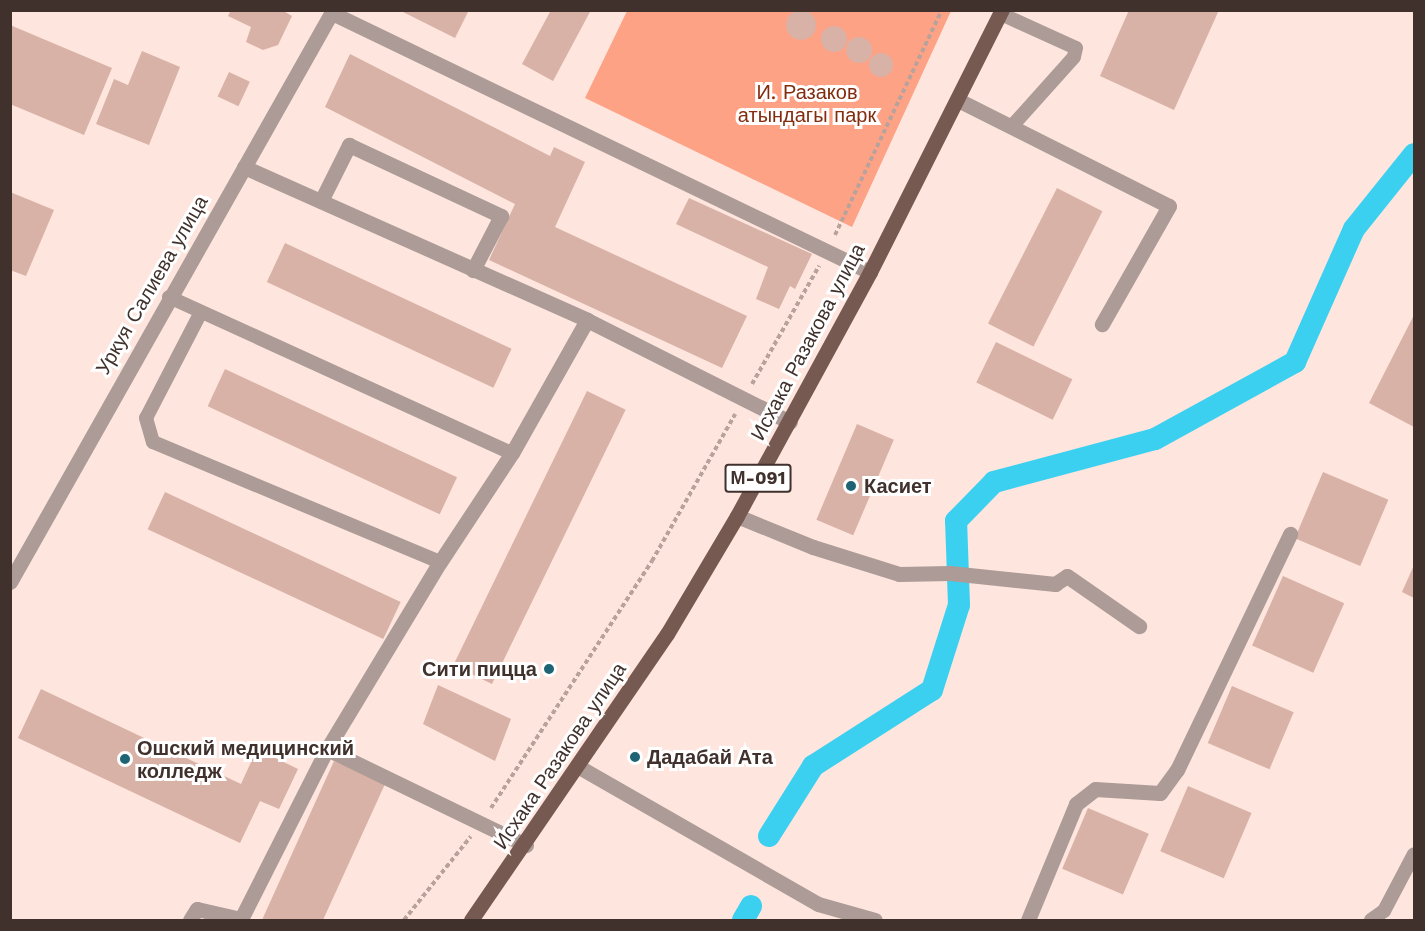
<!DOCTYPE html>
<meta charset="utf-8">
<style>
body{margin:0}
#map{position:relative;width:1425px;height:931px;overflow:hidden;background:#fee5de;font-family:"Work Sans",sans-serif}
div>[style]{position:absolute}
.green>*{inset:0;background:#fea286}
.canal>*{height:22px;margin:-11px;padding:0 11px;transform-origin:11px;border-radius:11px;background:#3bd0f0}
.building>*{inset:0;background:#d8b2a6;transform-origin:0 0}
.round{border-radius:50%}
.path>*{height:4px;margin-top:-2px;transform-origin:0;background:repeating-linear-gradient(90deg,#b8a29c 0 4.5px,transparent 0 7.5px)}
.lane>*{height:14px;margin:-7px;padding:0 7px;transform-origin:7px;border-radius:7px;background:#ac9b96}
.street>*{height:15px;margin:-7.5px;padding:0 7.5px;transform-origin:7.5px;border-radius:7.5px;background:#ac9b96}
.primary>*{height:15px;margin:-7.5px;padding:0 7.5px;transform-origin:7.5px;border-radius:7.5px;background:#765950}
.dots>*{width:16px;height:16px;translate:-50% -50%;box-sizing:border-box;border:3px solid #fff;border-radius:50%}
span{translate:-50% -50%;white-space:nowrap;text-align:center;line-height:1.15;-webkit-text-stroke:6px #fff;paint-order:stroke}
.shield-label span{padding:2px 4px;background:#fff;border:2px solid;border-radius:4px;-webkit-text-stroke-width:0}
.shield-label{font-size:18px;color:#40312c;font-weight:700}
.park-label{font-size:20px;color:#832c0e}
.street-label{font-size:20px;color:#40312c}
.poi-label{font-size:20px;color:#40312c;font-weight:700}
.left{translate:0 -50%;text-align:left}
.right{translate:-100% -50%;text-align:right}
.frame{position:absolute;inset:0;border:12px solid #40312c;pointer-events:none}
</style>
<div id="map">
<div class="green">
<div style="clip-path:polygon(627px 11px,627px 10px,951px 11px,852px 227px,585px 98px)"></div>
</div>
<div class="canal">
<div style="left:769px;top:836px;width:83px;rotate:-57.8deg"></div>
<div style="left:813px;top:766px;width:141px;rotate:-32.6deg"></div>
<div style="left:932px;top:690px;width:89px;rotate:-72.4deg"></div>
<div style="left:959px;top:605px;width:84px;rotate:-92deg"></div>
<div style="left:956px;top:521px;width:54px;rotate:-45.7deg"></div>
<div style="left:994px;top:482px;width:167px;rotate:-15deg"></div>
<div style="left:1155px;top:439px;width:160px;rotate:-28.8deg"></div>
<div style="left:1295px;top:362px;width:145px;rotate:-66.1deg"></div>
<div style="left:1354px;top:229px;width:96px;rotate:-51.3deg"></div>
<div style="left:743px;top:920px;width:16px;rotate:-60deg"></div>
</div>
<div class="building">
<div class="round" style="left:786px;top:10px;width:30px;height:30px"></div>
<div style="clip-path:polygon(231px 10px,282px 10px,292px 16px,278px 45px,263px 50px,246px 42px,251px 27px,228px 16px)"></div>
<div style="clip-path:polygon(399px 10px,469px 10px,455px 38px)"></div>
<div style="clip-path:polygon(551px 10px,591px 10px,553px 81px,522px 64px)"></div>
<div style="clip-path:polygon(1129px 10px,1219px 10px,1174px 110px,1100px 76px)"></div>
<div style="clip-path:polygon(10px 25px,112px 68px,84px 135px,10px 104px)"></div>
<div class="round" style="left:821px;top:26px;width:26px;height:26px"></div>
<div class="round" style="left:846px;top:37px;width:26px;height:26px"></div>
<div style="clip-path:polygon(142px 51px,180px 67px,149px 145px,96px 124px,114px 79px,128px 85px)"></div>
<div class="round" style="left:869px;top:53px;width:24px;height:24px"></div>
<div style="clip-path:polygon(350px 54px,550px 156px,554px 147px,585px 162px,555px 227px,747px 316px,722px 368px,489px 260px,515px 204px,325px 107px)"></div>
<div style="left:229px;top:72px;width:23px;height:27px;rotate:25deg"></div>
<div style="left:1057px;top:188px;width:51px;height:152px;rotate:27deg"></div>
<div style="clip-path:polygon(10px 192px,54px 210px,26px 276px,10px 270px)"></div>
<div style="clip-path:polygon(689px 198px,812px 254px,795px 289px,790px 286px,779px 309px,756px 299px,768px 267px,676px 224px)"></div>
<div style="left:285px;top:243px;width:250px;height:43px;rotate:25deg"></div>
<div style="clip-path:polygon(1414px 315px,1414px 427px,1369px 403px)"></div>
<div style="left:996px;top:342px;width:85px;height:45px;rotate:26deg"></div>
<div style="left:225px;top:369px;width:256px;height:41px;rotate:25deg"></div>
<div style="left:587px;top:391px;width:43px;height:305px;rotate:26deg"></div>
<div style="left:857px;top:424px;width:40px;height:104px;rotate:23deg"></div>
<div style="left:1323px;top:472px;width:71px;height:72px;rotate:23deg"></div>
<div style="left:165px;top:492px;width:260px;height:41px;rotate:25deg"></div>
<div style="clip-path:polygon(1414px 565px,1414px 598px,1402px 592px)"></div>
<div style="left:1283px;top:576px;width:67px;height:76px;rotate:24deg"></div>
<div style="clip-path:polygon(438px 685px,511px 719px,495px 761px,423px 724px)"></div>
<div style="left:1232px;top:686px;width:67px;height:62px;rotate:23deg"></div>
<div style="clip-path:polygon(41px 689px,241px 784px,257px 749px,298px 769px,279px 809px,260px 801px,240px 843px,18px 738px)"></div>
<div style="clip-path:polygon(334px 761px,385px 784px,323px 920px,262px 920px)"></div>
<div style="left:1188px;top:786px;width:69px;height:71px;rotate:23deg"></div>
<div style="left:1088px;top:808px;width:66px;height:66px;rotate:23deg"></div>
</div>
<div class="path">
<div style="left:835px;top:235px;width:249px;rotate:-64.6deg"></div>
<div style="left:752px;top:384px;width:136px;rotate:-60.4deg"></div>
<div style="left:491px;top:808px;width:295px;rotate:-56.9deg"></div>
<div style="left:652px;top:561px;width:169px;rotate:-60.5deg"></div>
<div style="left:404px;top:920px;width:107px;rotate:-51.4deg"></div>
</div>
<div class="lane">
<div style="left:1001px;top:14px;width:82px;rotate:24.4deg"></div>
<div style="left:1076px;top:48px;width:9px;rotate:103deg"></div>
<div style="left:1074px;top:57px;width:91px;rotate:131.9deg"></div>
<div style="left:169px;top:297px;width:377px;rotate:24.5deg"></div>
<div style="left:200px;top:314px;width:117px;rotate:117.4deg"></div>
<div style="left:146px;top:418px;width:25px;rotate:74deg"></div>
<div style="left:153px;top:442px;width:311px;rotate:22.7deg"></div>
<div style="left:1371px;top:920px;width:16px;rotate:-35deg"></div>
<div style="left:1384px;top:911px;width:64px;rotate:-62.2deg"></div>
</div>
<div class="street">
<div style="left:332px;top:13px;width:597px;rotate:25.71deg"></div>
<div style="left:958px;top:100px;width:236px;rotate:26.7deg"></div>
<div style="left:1169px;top:206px;width:136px;rotate:119.6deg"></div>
<div style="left:244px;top:167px;width:376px;rotate:24deg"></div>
<div style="left:587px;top:320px;width:227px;rotate:26.7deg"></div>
<div style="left:321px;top:201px;width:63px;rotate:-63.4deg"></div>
<div style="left:349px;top:145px;width:168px;rotate:25deg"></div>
<div style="left:501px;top:216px;width:61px;rotate:117.4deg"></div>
<div style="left:737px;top:516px;width:82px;rotate:22.2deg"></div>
<div style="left:813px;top:547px;width:90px;rotate:17.4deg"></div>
<div style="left:899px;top:574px;width:51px;rotate:-1.1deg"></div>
<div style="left:950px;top:573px;width:106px;rotate:6deg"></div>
<div style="left:1055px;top:584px;width:14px;rotate:-34deg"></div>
<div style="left:1067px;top:576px;width:88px;rotate:34.8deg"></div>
<div style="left:10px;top:582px;width:657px;rotate:-60.55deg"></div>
<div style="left:327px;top:749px;width:221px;rotate:25.8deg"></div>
<div style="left:579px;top:767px;width:275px;rotate:29.8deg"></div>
<div style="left:818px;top:904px;width:59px;rotate:15.7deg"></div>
<div style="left:190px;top:920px;width:13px;rotate:-58deg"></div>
<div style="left:197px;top:909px;width:45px;rotate:12.8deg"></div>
<div style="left:241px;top:919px;width:191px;rotate:-63.2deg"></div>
<div style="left:327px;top:749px;width:218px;rotate:-58.9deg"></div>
<div style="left:440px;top:562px;width:131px;rotate:-56.6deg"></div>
<div style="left:512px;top:453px;width:153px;rotate:-60.6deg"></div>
<div style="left:1028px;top:920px;width:126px;rotate:-67.5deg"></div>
<div style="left:1076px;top:804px;width:24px;rotate:-38deg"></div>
<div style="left:1095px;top:789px;width:65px;rotate:3.5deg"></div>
<div style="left:1160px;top:793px;width:29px;rotate:-54deg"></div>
<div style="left:1177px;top:770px;width:262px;rotate:-64.4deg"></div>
</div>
<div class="primary">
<div style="left:471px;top:920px;width:347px;rotate:-55.6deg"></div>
<div style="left:667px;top:634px;width:137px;rotate:-59.3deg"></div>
<div style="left:737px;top:516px;width:278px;rotate:-61.4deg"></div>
<div style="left:870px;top:272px;width:293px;rotate:-63.3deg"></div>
</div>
<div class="dots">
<div style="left:851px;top:486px;background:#1e6474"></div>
<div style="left:549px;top:669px;background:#1e6474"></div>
<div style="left:635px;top:757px;background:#1e6474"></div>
<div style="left:125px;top:759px;background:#1e6474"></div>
</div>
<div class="shield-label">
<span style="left:758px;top:478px">М-091</span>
</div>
<div class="park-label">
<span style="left:807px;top:104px">И. Разаков<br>атындагы парк</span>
</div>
<div class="street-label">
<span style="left:152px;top:285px;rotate:-60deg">Уркуя Салиева улица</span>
<span style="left:808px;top:342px;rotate:-62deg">Исхака Разакова улица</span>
<span style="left:560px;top:756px;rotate:-56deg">Исхака Разакова улица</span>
</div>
<div class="poi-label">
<span class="left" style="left:864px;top:486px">Касиет</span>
<span class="right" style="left:537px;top:669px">Сити пицца</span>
<span class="left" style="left:137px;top:760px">Ошский медицинский<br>колледж</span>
<span class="left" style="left:647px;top:757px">Дадабай Ата</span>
</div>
<div class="frame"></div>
</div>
